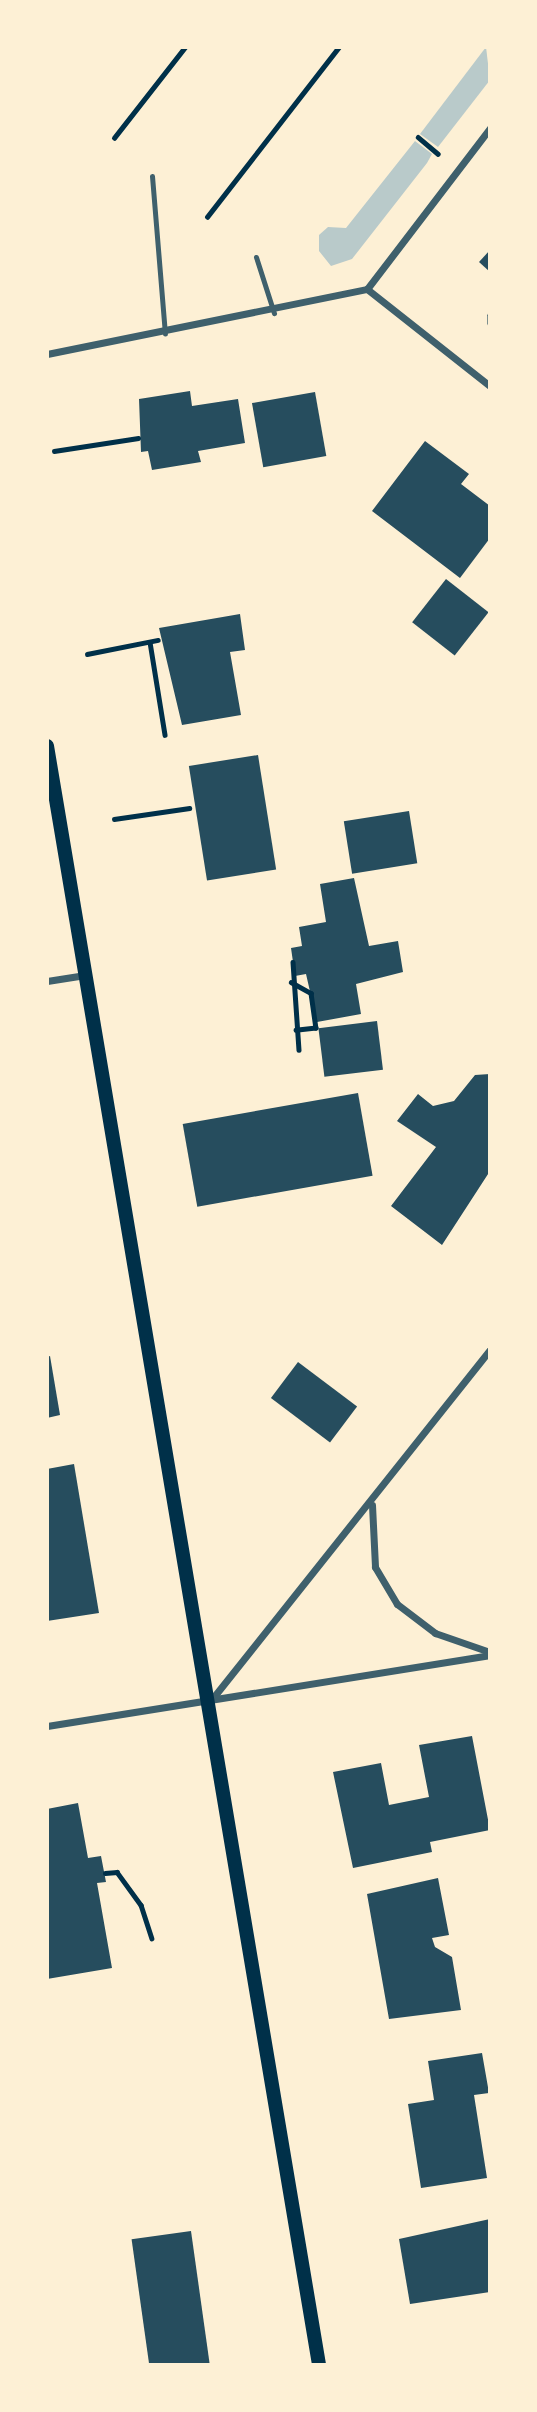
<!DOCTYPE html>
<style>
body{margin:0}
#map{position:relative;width:537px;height:2412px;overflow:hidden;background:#fdf0d5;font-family:Overpass,sans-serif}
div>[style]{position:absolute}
.green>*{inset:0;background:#b9caca}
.building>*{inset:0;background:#264d5e;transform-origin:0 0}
.path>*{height:4.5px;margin:-2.25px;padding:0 2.25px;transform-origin:2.25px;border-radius:2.25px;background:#003049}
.service>*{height:5px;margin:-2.5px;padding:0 2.5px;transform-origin:2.5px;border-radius:2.5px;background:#3f606c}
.minor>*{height:7px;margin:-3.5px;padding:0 3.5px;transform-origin:3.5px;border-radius:3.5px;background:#3f606c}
.secondary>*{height:14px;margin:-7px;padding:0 7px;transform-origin:7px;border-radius:7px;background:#003049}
span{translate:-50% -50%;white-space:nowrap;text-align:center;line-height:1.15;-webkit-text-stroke:6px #fdf0d5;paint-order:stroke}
.frame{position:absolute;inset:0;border:49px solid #fdf0d5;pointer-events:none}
</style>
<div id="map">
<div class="green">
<div style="clip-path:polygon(486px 47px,490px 80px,438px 147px,420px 134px)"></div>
<div style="clip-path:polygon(415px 141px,432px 154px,427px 163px,352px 259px,331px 266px,319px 251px,319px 235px,328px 227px,346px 228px)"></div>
</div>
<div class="building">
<div style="clip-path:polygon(490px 250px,490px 272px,479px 262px)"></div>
<div style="clip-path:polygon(190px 391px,192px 406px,238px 399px,245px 443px,198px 451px,201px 462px,152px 470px,148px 451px,141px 452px,139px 399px)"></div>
<div style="left:315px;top:392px;width:65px;height:64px;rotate:80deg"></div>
<div style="clip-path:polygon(425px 441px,469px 474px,461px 484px,490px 506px,490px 538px,460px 578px,372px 511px)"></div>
<div style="left:446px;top:579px;width:54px;height:55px;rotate:38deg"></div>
<div style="clip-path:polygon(240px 614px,245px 650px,230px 652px,241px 715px,182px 725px,159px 628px)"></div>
<div style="left:258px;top:755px;width:116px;height:70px;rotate:81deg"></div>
<div style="left:409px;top:811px;width:53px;height:66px;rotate:81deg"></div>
<div style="clip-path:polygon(354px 878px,369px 946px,398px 941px,403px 972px,356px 984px,361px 1014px,317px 1022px,306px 974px,295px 976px,291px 948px,302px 946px,299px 927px,326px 922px,320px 884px)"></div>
<div style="left:377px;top:1021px;width:49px;height:59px;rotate:83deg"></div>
<div style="clip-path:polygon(490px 1074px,490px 1171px,442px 1245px,391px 1206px,436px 1147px,397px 1121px,418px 1094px,433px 1106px,454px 1101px,475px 1075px)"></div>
<div style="left:358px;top:1093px;width:84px;height:178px;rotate:80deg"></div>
<div style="clip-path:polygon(50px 1356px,60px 1415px,47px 1418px,47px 1357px)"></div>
<div style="left:298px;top:1362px;width:74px;height:45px;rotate:37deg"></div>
<div style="clip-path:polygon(74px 1464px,99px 1613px,47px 1621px,47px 1469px)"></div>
<div style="clip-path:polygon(472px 1736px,490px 1830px,430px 1842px,432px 1852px,353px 1868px,333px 1772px,381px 1763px,389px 1805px,429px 1797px,419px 1745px)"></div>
<div style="clip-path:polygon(78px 1803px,88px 1858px,101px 1856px,106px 1882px,97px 1883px,112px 1968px,47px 1979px,47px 1809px)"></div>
<div style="clip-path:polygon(438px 1878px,449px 1935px,432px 1938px,435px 1947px,452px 1957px,461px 2010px,389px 2019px,367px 1894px)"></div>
<div style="clip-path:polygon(482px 2053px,489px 2093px,474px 2095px,487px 2178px,421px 2188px,408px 2104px,434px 2100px,428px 2061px)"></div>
<div style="clip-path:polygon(490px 2219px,490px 2292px,410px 2304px,399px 2239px)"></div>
<div style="left:191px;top:2231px;width:135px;height:60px;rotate:82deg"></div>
</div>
<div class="path">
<div style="left:418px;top:137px;width:26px;rotate:40deg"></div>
<div style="left:114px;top:138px;width:115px;rotate:-52deg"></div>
<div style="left:207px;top:217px;width:215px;rotate:-52.2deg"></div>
<div style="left:490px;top:315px;width:8px;rotate:90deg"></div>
<div style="left:54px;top:451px;width:85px;rotate:-8.8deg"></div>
<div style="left:150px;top:642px;width:94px;rotate:80.8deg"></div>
<div style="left:87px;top:654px;width:72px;rotate:-11.2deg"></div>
<div style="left:114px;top:819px;width:76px;rotate:-8.3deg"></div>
<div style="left:293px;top:962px;width:88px;rotate:86.1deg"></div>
<div style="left:291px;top:982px;width:23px;rotate:29deg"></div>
<div style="left:311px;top:993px;width:35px;rotate:82deg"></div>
<div style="left:316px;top:1028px;width:20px;rotate:174deg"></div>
<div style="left:105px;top:1873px;width:12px;rotate:-5deg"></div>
<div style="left:117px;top:1872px;width:41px;rotate:54deg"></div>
<div style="left:141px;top:1905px;width:35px;rotate:72deg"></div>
</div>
<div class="service">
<div style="left:152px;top:176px;width:158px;rotate:85.3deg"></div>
<div style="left:256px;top:257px;width:59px;rotate:72.2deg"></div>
</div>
<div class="minor">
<div style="left:367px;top:289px;width:203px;rotate:-52.6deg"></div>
<div style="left:367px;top:289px;width:157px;rotate:38.3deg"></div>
<div style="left:47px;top:354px;width:327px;rotate:-11.5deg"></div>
<div style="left:47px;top:981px;width:37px;rotate:-9deg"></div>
<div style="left:372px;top:1505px;width:62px;rotate:87.2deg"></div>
<div style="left:375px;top:1567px;width:43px;rotate:59.3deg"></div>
<div style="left:397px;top:1604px;width:48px;rotate:37.3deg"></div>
<div style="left:435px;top:1633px;width:58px;rotate:19.1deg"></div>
<div style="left:212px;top:1699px;width:446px;rotate:-51.5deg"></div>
<div style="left:47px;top:1726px;width:449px;rotate:-9.1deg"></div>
</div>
<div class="secondary">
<div style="left:47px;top:746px;width:1642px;rotate:80.46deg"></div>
</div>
<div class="frame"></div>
</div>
